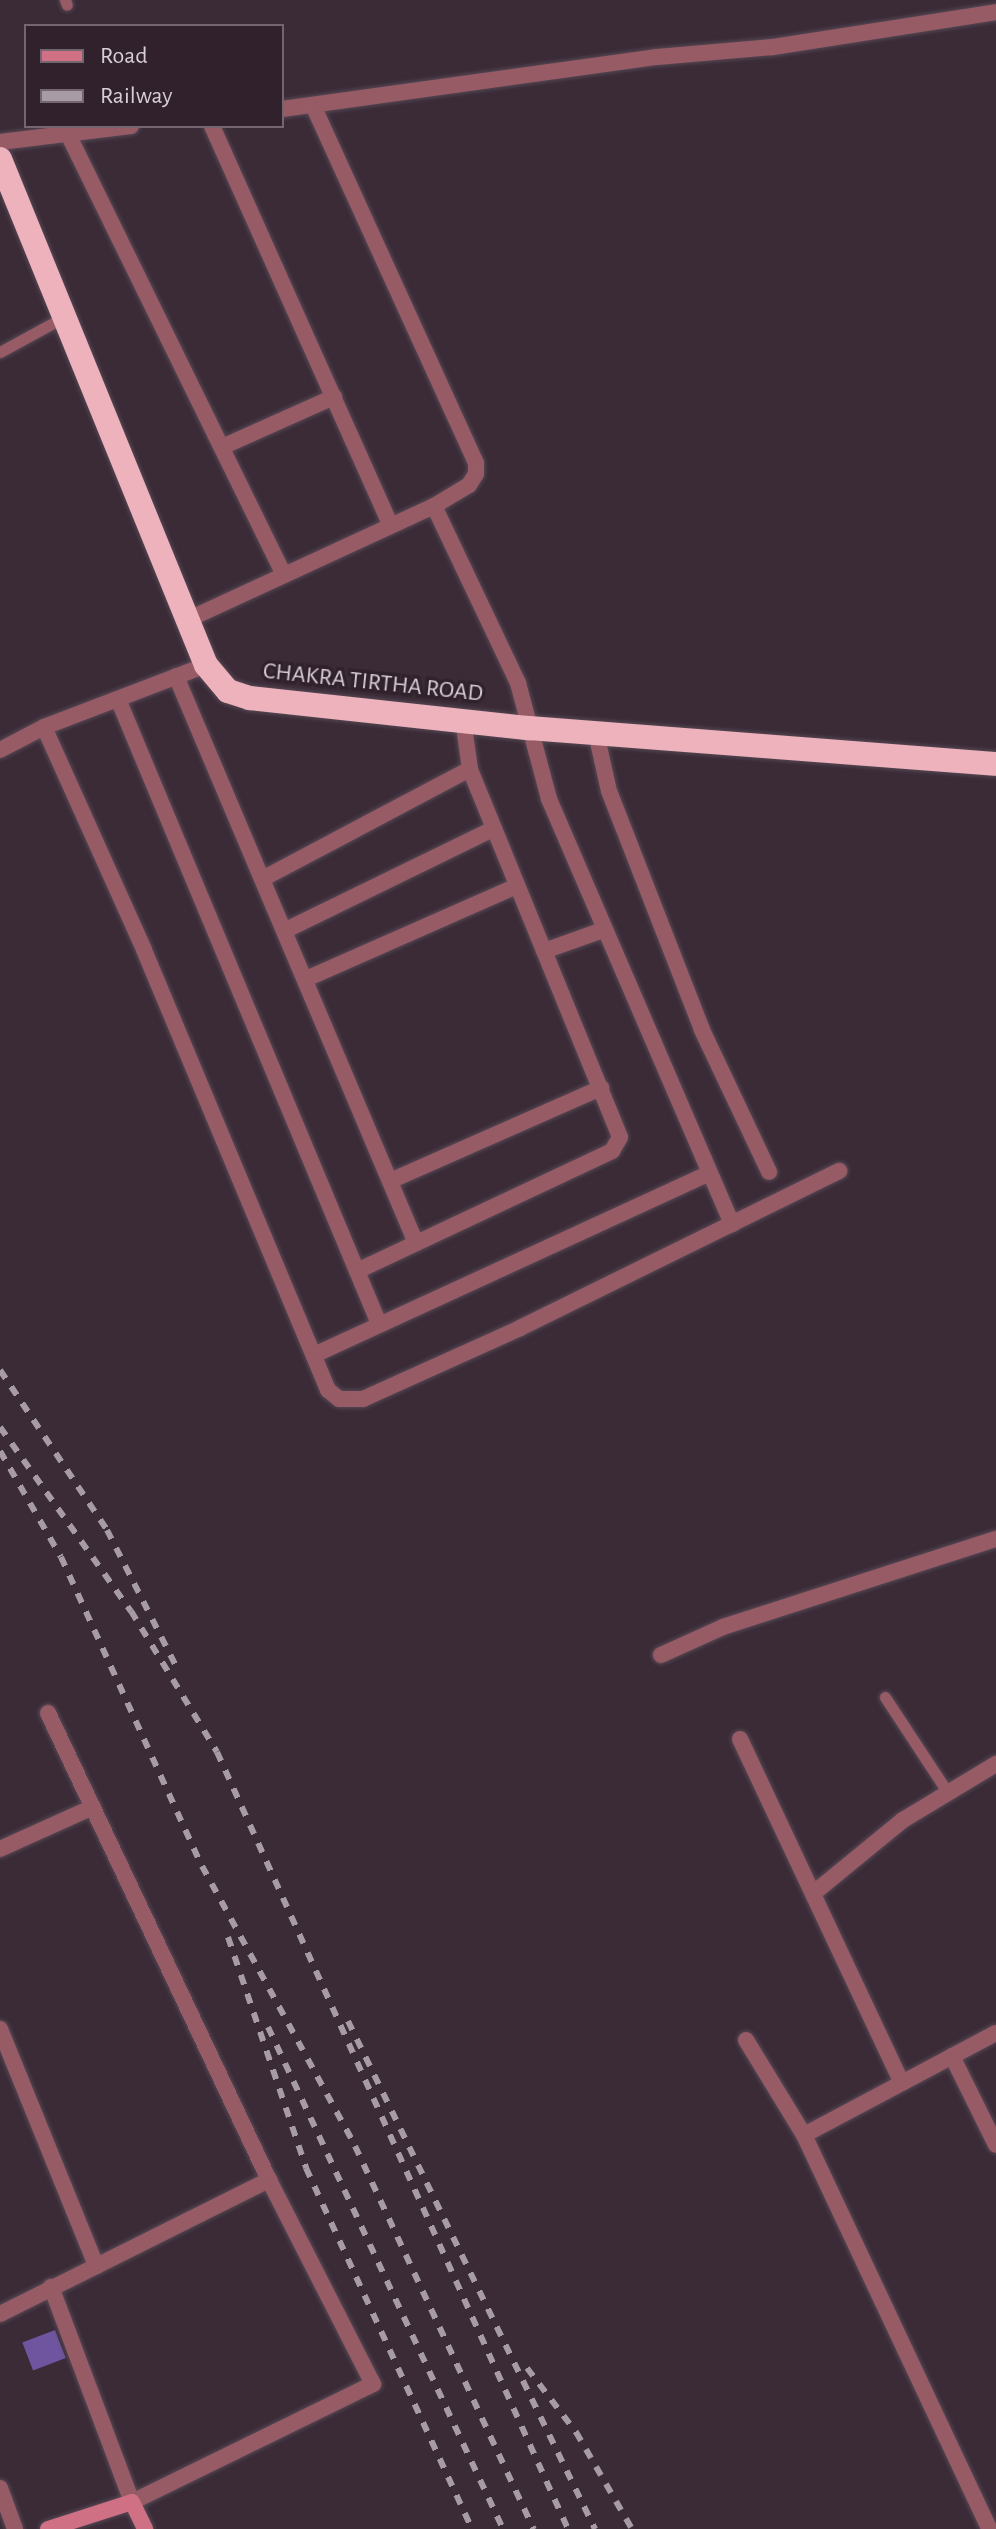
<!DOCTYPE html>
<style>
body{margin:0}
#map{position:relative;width:996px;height:2529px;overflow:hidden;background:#3a2b37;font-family:"Alegreya Sans",sans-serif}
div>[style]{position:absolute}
.building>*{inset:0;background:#6f559f;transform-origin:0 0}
.roads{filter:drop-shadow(0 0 2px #564854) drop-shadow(0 0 2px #564854)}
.lane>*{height:11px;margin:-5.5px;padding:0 5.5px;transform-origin:5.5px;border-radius:5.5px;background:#975b66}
.street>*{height:16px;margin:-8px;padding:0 8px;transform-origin:8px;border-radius:8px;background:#975b66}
.secondary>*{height:16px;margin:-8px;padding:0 8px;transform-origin:8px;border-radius:8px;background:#cf7084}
.highway>*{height:24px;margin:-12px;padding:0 12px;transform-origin:12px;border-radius:12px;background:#eeb2bc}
.rail>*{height:6px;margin-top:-3px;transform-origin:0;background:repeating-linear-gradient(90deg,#a79ca5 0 10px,transparent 0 20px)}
span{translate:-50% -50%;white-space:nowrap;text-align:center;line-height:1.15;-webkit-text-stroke:7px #30212d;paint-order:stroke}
.street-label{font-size:24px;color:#d8ced6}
.legend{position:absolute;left:24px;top:24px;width:260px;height:104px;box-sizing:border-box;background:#30212d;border:2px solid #736671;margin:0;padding:10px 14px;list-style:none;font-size:24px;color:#d8ced6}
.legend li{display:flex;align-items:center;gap:16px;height:40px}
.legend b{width:40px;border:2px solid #736671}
</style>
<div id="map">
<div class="building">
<div style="left:55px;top:2330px;width:30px;height:35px;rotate:69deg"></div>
</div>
<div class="roads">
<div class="lane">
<div style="left:65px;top:0;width:5px;rotate:68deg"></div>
<div style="left:0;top:352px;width:73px;rotate:-28.7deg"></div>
<div style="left:885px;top:1697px;width:111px;rotate:56.7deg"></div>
</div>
<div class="street">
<div style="left:282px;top:109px;width:379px;rotate:-7.9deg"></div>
<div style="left:657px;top:57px;width:116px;rotate:-4.9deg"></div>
<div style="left:773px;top:47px;width:226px;rotate:-8.9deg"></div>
<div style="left:212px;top:126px;width:438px;rotate:65.9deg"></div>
<div style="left:68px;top:134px;width:491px;rotate:63.9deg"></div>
<div style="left:0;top:142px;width:132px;rotate:-7deg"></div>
<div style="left:222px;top:447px;width:123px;rotate:-24.1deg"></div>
<div style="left:434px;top:506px;width:196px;rotate:64.6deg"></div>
<div style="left:518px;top:683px;width:120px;rotate:75deg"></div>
<div style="left:549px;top:799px;width:463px;rotate:66.7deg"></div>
<div style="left:187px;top:620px;width:272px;rotate:-24.8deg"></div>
<div style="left:434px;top:506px;width:41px;rotate:-31deg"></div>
<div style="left:469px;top:485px;width:13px;rotate:-58deg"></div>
<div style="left:476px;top:474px;width:11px;rotate:-90deg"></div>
<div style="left:476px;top:463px;width:392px;rotate:-114.5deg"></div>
<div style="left:176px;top:676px;width:616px;rotate:67.06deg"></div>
<div style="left:118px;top:699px;width:677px;rotate:67.33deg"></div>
<div style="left:44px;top:727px;width:244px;rotate:65.8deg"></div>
<div style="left:144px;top:950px;width:477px;rotate:67.3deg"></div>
<div style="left:328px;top:1390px;width:14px;rotate:39deg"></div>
<div style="left:339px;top:1399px;width:24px"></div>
<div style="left:363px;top:1399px;width:172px;rotate:-24.3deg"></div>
<div style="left:520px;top:1328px;width:356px;rotate:-26.2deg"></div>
<div style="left:596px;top:733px;width:59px;rotate:77.4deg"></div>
<div style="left:609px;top:791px;width:256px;rotate:68.7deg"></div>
<div style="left:702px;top:1030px;width:157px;rotate:64.7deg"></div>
<div style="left:0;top:750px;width:50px;rotate:-27.6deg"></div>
<div style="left:44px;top:727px;width:173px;rotate:-20.9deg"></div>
<div style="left:264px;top:878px;width:233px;rotate:-27.9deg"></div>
<div style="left:286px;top:930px;width:230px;rotate:-26deg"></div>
<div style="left:544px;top:951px;width:63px;rotate:-19.6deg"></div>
<div style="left:306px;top:979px;width:231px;rotate:-23.8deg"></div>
<div style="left:390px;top:1181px;width:231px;rotate:-23.8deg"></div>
<div style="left:357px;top:1271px;width:282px;rotate:-25.2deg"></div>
<div style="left:612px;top:1151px;width:16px;rotate:-60deg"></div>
<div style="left:620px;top:1137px;width:397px;rotate:-112.2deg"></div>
<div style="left:470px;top:769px;width:49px;rotate:-98.1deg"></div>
<div style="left:314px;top:1355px;width:435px;rotate:-24.7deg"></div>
<div style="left:661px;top:1655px;width:68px;rotate:-24.3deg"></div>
<div style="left:723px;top:1627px;width:287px;rotate:-17.9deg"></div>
<div style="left:48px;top:1713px;width:517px;rotate:64.67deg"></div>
<div style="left:269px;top:2180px;width:229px;rotate:63deg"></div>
<div style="left:373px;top:2384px;width:268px;rotate:153.9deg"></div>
<div style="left:132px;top:2502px;width:230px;rotate:-110.6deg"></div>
<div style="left:740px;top:1739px;width:380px;rotate:64.8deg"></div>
<div style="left:0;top:1849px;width:102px;rotate:-24.3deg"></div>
<div style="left:815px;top:1892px;width:114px;rotate:-39.3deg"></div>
<div style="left:903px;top:1820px;width:109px;rotate:-31.1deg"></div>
<div style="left:0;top:2029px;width:256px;rotate:67.9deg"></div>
<div style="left:746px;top:2040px;width:111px;rotate:58.6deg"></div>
<div style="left:804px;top:2135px;width:435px;rotate:64.8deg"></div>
<div style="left:952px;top:2056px;width:99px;rotate:63.7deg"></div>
<div style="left:804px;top:2135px;width:217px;rotate:-28deg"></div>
<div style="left:0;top:2314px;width:301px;rotate:-26.5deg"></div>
<div style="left:0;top:2488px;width:44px;rotate:69.9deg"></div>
</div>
<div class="secondary">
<div style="left:48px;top:2529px;width:88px;rotate:-17.8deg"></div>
<div style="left:132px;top:2502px;width:30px;rotate:64deg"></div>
</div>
<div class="highway">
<div style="left:0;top:159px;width:546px;rotate:67.85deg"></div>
<div style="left:206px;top:665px;width:34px;rotate:50deg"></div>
<div style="left:228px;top:691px;width:23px;rotate:18deg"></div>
<div style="left:250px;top:698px;width:280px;rotate:6.2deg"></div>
<div style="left:528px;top:728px;width:469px;rotate:4.4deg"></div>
</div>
</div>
<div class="rail">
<div style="left:0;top:1370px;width:192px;rotate:56.2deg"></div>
<div style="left:107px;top:1530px;width:159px;rotate:63.1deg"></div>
<div style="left:0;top:1427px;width:226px;rotate:54.6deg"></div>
<div style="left:131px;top:1611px;width:165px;rotate:58.6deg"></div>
<div style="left:217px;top:1752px;width:853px;rotate:65.69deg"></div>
<div style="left:0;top:1451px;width:122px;rotate:60.1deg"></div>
<div style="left:61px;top:1557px;width:340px;rotate:65.5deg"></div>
<div style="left:202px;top:1866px;width:319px;rotate:61.3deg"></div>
<div style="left:355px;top:2146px;width:423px;rotate:65deg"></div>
<div style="left:228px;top:1937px;width:244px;rotate:71.3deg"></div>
<div style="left:306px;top:2168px;width:397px;rotate:65.3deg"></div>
<div style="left:348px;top:2021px;width:565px;rotate:64.07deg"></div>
<div style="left:268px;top:2027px;width:554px;rotate:64.91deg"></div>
<div style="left:527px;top:2368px;width:81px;rotate:52.6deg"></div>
<div style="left:576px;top:2432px;width:112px;rotate:60deg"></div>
</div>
<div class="street-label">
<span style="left:373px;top:683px;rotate:6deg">CHAKRA TIRTHA ROAD</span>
</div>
<ul class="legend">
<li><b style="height:10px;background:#cf7084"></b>Road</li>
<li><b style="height:10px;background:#a79ca5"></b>Railway</li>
</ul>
</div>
